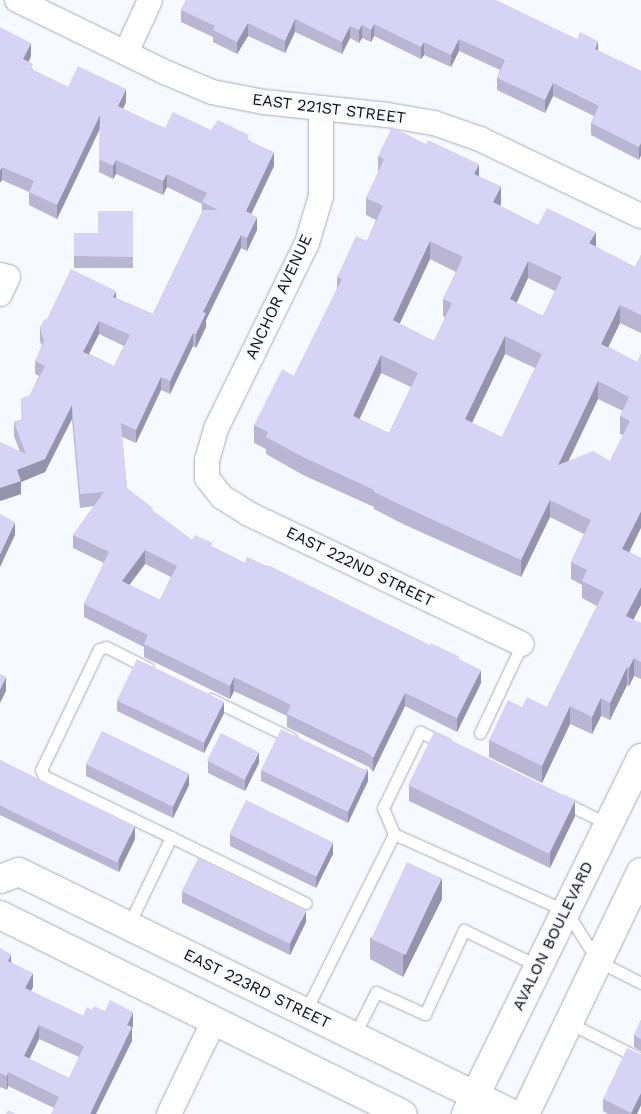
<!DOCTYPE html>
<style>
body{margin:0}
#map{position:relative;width:641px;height:1114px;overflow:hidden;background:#f6f9ff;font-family:"Work Sans",sans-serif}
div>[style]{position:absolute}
.roads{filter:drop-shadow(0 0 1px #a7adb6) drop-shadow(0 0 1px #a7adb6)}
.lane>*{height:11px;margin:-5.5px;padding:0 5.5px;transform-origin:5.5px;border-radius:5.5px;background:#fff}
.street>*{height:24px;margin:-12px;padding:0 12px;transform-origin:12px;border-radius:12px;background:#fff}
.secondary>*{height:28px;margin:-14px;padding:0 14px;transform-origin:14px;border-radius:14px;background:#fff}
.primary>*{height:28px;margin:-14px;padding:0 14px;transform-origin:14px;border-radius:14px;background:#fff}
.wall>*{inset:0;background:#b9b5d3}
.shaded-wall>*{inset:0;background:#9694ac}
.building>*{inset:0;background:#d7d3f5;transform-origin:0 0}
span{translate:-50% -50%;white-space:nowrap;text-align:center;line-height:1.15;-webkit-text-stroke:4px #f6f9ff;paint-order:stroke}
.street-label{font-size:16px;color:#0d0f12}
</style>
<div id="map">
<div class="roads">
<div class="lane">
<div style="left:148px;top:668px;width:47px;rotate:-153.4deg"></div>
<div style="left:106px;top:647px;width:7px;rotate:164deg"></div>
<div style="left:99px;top:649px;width:134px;rotate:115.6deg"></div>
<div style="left:41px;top:770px;width:7px;rotate:63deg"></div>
<div style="left:44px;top:776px;width:141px;rotate:25.7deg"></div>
<div style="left:211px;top:699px;width:89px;rotate:26deg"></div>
<div style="left:480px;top:733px;width:98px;rotate:-64.7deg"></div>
<div style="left:561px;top:801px;width:52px;rotate:26.1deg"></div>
<div style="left:394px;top:834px;width:188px;rotate:24.1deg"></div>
<div style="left:566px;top:911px;width:59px;rotate:57.4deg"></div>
<div style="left:598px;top:961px;width:48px;rotate:27.1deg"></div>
<div style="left:128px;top:926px;width:99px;rotate:-64.2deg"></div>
<div style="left:171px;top:837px;width:150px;rotate:26.1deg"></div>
<div style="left:305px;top:1012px;width:199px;rotate:-63.4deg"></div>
<div style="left:394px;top:834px;width:28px;rotate:-113deg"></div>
<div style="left:383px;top:808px;width:85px;rotate:-64deg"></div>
<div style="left:420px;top:732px;width:29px;rotate:25deg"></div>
<div style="left:569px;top:1023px;width:80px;rotate:26.6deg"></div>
<div style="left:354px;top:1036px;width:49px;rotate:-63.4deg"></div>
<div style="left:376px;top:992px;width:54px;rotate:24.2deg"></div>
<div style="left:425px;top:1014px;width:93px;rotate:-65.1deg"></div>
<div style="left:464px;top:930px;width:82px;rotate:25.9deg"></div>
</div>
<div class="street">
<div style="left:17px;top:0;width:167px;rotate:26deg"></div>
<div style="left:167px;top:73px;width:49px;rotate:22.9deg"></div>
<div style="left:212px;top:92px;width:53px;rotate:10.9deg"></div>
<div style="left:264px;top:102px;width:124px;rotate:6deg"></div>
<div style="left:387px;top:115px;width:48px;rotate:9.7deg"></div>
<div style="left:434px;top:123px;width:49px;rotate:19.2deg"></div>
<div style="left:480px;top:139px;width:178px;rotate:25.6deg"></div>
<div style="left:126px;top:53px;width:58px;rotate:-65.6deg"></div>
<div style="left:321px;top:109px;width:87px;rotate:90deg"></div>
<div style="left:321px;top:196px;width:49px;rotate:106.6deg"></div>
<div style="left:307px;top:243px;width:207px;rotate:116.1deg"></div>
<div style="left:216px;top:429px;width:32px;rotate:106deg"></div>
<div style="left:207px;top:460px;width:18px;rotate:90deg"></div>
<div style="left:207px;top:478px;width:24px;rotate:52deg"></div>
<div style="left:222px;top:497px;width:32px;rotate:32deg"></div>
<div style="left:249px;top:514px;width:302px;rotate:25.5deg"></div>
<div style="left:0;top:275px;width:8px;rotate:14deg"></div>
<div style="left:8px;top:277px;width:19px;rotate:115deg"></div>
<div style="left:169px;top:1114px;width:103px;rotate:-64.2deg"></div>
</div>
<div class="secondary">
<div style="left:0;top:879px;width:20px;rotate:-20deg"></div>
<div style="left:19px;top:872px;width:550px;rotate:26.1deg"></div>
<div style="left:0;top:915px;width:449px;rotate:26.3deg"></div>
</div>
<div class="primary">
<div style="left:466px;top:1114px;width:397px;rotate:-63.8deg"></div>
<div style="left:525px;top:1114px;width:268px;rotate:-64.4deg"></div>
</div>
</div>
<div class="wall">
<div style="clip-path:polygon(186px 0,598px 51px,641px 71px,641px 155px,639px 160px,591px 135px,591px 123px,594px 116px,553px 96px,545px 113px,497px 90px,497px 78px,500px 70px,459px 51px,451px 67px,424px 55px,421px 59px,374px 36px,371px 42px,362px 38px,359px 43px,350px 38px,342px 54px,295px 32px,285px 53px,248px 36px,237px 54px,213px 42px,213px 37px,181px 22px,181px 10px)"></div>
<div style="clip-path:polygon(evenodd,0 27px,31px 56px,29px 62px,33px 70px,68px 87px,126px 102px,123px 109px,155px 124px,165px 128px,211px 130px,249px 140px,274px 166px,251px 214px,257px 230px,247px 251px,241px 248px,206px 320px,206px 327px,196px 348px,193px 346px,170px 394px,161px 390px,136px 443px,122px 437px,127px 488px,153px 511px,192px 540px,213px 547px,245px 563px,460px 660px,481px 683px,457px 732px,405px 706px,373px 772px,369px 767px,287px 727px,287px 716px,234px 691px,230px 699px,144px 657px,144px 647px,84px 617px,84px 604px,104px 563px,73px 548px,73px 535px,94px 506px,80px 508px,72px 419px,45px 472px,21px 482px,21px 494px,0 501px,0 442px,20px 452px,14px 436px,14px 422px,22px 419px,21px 399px,30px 395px,39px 376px,35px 374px,35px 361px,42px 346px,40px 341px,40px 327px,116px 298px,153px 314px,202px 212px,202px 204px,167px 187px,163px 195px,116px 174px,113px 179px,99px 172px,100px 129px,57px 219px,29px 205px,29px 192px,2px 180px,0 27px,99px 334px,124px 346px,114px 366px,89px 354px,99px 334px,0 27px,145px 564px,171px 577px,160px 600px,129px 585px,145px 564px)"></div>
<div style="clip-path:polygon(evenodd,378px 156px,479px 176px,501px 204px,500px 206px,538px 225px,596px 247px,635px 267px,641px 255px,641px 333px,620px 323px,608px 347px,637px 362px,629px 552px,641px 558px,641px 605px,633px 620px,641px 623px,641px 679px,634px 676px,629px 686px,627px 685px,610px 720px,601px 716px,592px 734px,570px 724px,542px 783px,489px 757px,489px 740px,522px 707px,547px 707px,597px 606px,582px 598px,582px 585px,571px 579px,571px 562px,584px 534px,550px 517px,521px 577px,405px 525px,374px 509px,374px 507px,303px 475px,266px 454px,266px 449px,254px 443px,254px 425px,294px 376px,337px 289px,337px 277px,367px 241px,376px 220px,366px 215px,366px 198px,378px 173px,378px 156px,430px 259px,456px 272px,443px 299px,443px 316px,445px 318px,434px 341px,399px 324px,430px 259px,378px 156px,528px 278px,555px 291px,543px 316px,516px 303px,528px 278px,378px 156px,505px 354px,535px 368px,502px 437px,472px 423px,505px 354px,378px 156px,381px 373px,411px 387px,389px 433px,359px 419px,381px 373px,378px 156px,598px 399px,623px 411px,620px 416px,620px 434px,623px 435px,610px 461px,568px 461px,598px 399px)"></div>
<div style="clip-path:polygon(133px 211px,133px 268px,74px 268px,74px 233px,98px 233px)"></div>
<div style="clip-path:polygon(117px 700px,224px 713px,204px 753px,117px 711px)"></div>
<div style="clip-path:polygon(0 760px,135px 839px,119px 872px,0 815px)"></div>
<div style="clip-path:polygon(208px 761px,259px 763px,245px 791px,208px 773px)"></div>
<div style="clip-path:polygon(86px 764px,189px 785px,173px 818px,86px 776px)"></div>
<div style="clip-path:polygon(261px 770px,368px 781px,348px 823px,261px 781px)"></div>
<div style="clip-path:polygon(409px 785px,575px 816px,550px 868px,409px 801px)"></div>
<div style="clip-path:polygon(230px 834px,333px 854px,316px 888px,230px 846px)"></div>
<div style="clip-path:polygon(182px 891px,306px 922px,290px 955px,182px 903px)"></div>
<div style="clip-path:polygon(442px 899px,403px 977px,370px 959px,370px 938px)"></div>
<div style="clip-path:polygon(evenodd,0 948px,33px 987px,31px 991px,83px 1016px,92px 1010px,133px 1026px,132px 1029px,132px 1041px,54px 1108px,8px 1086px,7px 1090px,0 1087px,0 948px,39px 1039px,79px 1057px,69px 1078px,29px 1059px,39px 1039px)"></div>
<div style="clip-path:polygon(641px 1020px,641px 1051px,634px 1047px,634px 1035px)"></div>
<div style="clip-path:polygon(641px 1054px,641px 1105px,637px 1114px,608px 1114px,603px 1111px,603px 1099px)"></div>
</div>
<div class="shaded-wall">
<div style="clip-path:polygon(295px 19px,295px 32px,285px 53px,285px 41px)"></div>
<div style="clip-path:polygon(248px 23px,248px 36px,237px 54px,237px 42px)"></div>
<div style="clip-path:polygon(374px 24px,374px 36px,371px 42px,371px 30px)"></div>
<div style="clip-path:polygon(362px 25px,362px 38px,359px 43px,359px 30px)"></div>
<div style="clip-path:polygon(350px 26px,350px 38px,342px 54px,342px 42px)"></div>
<div style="clip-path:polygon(459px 39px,459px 51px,451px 67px,451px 55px)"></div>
<div style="clip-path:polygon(598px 41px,598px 54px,595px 49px)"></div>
<div style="clip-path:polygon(424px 42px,424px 55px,421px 59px,421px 47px)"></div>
<div style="clip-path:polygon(31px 43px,31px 56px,23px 72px,23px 59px)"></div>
<div style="clip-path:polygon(553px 83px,553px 96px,545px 113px,545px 100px)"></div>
<div style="clip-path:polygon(126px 89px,126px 102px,118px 119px,118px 106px)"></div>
<div style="clip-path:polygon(100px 115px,100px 128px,57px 219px,57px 205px)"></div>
<div style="clip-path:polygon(641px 143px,641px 155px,639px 160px,639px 147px)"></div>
<div style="clip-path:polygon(274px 152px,274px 166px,246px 225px,246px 211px)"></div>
<div style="clip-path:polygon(116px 160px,116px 174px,113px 179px,113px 166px)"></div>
<div style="clip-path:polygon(479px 164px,479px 182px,474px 174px)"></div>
<div style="clip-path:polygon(2px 167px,2px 180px,0 183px,0 170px)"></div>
<div style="clip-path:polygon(167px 174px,167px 187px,163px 195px,163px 181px)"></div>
<div style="clip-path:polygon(501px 186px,501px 204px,493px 220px,493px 202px)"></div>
<div style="clip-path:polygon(257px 217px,257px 230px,247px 251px,247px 238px)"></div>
<div style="clip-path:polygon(596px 232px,596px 249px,589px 243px)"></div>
<div style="clip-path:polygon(241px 235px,241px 248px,206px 320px,206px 327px,196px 348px,196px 334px,203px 312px)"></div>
<div style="clip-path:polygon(430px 241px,430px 259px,393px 338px,393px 320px)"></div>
<div style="clip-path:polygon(528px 261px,528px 278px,510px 317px,510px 299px)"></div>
<div style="clip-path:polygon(116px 291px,116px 304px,113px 297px)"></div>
<div style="clip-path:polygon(620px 305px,620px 323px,601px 362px,601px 344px)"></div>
<div style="clip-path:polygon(99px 321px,99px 334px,83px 365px,83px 352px)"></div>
<div style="clip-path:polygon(193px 333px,193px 346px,170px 394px,170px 381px)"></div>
<div style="clip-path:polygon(505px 336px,505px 354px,465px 437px,465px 419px)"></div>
<div style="clip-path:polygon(381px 355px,381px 373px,353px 433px,353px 416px)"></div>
<div style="clip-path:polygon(161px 377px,161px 390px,136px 443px,136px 430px)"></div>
<div style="clip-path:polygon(598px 381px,598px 399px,558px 483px,558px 465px)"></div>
<div style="clip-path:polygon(72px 405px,72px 419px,45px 472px,21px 482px,21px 494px,0 501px,0 488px,17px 470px)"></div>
<div style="clip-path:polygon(550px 500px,550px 517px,521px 577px,521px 560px)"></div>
<div style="clip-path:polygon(641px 511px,641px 528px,622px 567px,622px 549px)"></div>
<div style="clip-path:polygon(15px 522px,15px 535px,0 567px,0 554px)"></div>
<div style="clip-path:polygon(145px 550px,145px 564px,122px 595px,122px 581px)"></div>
<div style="clip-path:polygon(641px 587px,641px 605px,626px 634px,626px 616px)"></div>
<div style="clip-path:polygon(634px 658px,634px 676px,629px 686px,629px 668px)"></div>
<div style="clip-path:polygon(627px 667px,627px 685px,610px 720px,610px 703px)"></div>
<div style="clip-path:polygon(481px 670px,481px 683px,457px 732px,457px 718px)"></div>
<div style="clip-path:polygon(6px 677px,6px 691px,0 703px,0 689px)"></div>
<div style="clip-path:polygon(234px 677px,234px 691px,230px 699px,230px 686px)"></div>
<div style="clip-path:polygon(405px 693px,405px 706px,373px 772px,373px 758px)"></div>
<div style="clip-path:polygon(601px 698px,601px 716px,592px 734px,592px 717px)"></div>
<div style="clip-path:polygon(224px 701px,224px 713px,204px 753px,204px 742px)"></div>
<div style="clip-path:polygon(570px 706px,570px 724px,542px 783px,542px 766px)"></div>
<div style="clip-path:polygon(259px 752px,259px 763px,245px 791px,245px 780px)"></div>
<div style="clip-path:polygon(368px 769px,368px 781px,348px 823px,348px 812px)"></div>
<div style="clip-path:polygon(189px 773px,189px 785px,173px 818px,173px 806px)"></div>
<div style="clip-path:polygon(575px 800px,575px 816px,550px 868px,550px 852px)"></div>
<div style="clip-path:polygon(135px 826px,135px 839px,119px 872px,119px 859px)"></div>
<div style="clip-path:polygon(333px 842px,333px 854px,316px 888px,316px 876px)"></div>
<div style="clip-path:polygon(442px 878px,442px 899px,403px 977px,403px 956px)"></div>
<div style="clip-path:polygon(306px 911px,306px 922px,290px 955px,290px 944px)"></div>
<div style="clip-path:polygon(11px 954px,11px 968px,8px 961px)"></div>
<div style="clip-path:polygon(33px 973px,33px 987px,25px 1002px,25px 988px)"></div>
<div style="clip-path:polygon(133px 1012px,133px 1026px,132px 1029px,132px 1041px,96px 1114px,90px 1114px,127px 1025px)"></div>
<div style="clip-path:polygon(39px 1025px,39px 1039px,24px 1070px,24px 1056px)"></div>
<div style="clip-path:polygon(8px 1072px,8px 1086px,7px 1090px,7px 1076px)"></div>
<div style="clip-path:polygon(641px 1093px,641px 1105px,637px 1114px,631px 1114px)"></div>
</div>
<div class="building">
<div style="clip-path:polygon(186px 0,496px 0,577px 39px,580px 32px,598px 41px,595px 49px,641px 71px,641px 143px,639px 147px,591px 123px,599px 106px,553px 83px,545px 100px,497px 78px,505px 60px,459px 39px,451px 55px,424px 42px,421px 47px,374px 24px,371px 30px,362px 25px,359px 30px,350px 26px,342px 42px,295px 19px,285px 41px,248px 23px,237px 42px,213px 30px,215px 26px,181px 10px)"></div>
<div style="clip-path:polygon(evenodd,0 27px,31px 43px,23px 59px,33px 64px,31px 69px,68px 87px,78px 66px,126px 89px,118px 106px,155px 124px,165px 128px,173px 112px,211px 130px,218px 120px,249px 135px,247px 140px,274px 152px,246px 211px,257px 217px,247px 238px,241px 235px,203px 312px,206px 313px,196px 334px,193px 333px,170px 381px,161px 377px,136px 430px,121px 423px,127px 488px,153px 508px,152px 510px,192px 540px,195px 535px,213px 543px,211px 546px,245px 563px,247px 557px,267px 566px,268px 565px,430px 645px,431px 643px,460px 657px,459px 659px,481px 670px,457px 718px,405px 693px,373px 758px,369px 754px,287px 714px,291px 705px,234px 677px,230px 686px,144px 644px,148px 635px,84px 604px,109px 552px,73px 535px,104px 492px,80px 494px,72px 405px,45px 459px,17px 470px,21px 481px,0 488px,0 442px,26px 454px,14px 422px,23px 419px,21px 399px,30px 395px,45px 366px,35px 361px,44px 341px,40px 327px,44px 320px,47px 319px,71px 269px,116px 291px,113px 297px,153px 314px,203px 210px,218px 210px,202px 202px,207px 193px,167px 174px,163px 181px,116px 160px,113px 166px,99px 159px,100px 115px,57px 205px,29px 192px,34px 181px,2px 167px,0 170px,0 27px,99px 321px,130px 335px,114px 366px,83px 352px,99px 321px,0 27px,145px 550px,177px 566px,160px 600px,122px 581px,145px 550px)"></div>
<div style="clip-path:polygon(evenodd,392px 127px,426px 144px,428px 140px,479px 164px,474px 174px,501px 186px,493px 202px,538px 225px,547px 208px,596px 232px,589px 243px,635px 267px,641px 255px,641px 315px,620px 305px,601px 344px,637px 362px,641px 353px,641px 511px,622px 549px,641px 558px,641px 587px,626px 616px,641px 623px,641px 662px,634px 658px,629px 668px,627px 667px,610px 703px,601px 698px,592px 717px,570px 706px,542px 766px,489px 740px,508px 700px,522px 707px,527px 697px,547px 707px,604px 592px,582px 581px,587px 570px,571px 562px,591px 520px,550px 500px,521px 560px,405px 507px,374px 492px,374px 490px,303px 457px,266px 437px,268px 432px,254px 425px,282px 369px,294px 376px,342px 279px,337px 277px,356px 236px,367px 241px,383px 206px,366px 198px,384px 159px,378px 156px,392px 127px,430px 241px,463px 257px,443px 299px,452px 303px,434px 341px,393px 320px,430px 241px,392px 127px,528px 261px,562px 277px,543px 316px,510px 299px,528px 261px,392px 127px,505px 336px,542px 354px,502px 437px,465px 419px,505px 336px,392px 127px,381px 355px,418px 373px,389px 433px,353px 416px,381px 355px,392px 127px,598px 381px,629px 397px,620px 416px,630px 421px,610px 461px,593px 451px,558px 465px,598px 381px)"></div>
<div style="clip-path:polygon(98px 211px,133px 211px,133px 257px,74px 256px,74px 233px,98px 233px)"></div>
<div style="clip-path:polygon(0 514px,15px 522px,0 554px)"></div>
<div style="left:137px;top:659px;width:97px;height:46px;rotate:26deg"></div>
<div style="clip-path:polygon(0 674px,6px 677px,0 689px)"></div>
<div style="clip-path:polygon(281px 729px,363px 769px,368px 769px,348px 812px,261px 770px)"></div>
<div style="left:102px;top:731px;width:97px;height:37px;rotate:26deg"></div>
<div style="left:434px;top:732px;width:157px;height:59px;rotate:26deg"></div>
<div style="left:221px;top:733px;width:42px;height:31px;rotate:27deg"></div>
<div style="left:0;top:760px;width:150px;height:41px;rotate:26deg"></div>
<div style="left:246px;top:800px;width:97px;height:38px;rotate:26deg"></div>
<div style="left:198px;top:858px;width:120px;height:37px;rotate:26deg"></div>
<div style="left:407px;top:862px;width:38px;height:85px;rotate:25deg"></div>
<div style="clip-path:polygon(evenodd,0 948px,11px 954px,8px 961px,33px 973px,25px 988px,83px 1016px,87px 1007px,92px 1010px,94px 1006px,105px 1011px,110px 1000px,133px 1012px,127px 1025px,132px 1027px,90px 1114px,51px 1114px,59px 1097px,8px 1072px,7px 1076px,0 1073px,0 948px,39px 1025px,84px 1046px,69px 1078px,24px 1056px,39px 1025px)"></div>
<div style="clip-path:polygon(641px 1020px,641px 1039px,634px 1035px)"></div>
<div style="clip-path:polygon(627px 1048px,641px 1054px,641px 1093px,631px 1113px,603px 1099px)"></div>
<div style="clip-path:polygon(8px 1110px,16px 1114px,6px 1114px)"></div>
</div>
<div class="street-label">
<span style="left:329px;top:109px;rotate:7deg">EAST 221ST STREET</span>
<span style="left:279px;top:297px;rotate:-65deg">ANCHOR AVENUE</span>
<span style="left:360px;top:567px;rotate:26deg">EAST 222ND STREET</span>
<span style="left:553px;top:936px;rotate:-64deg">AVALON BOULEVARD</span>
<span style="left:257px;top:989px;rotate:26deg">EAST 223RD STREET</span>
</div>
</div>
